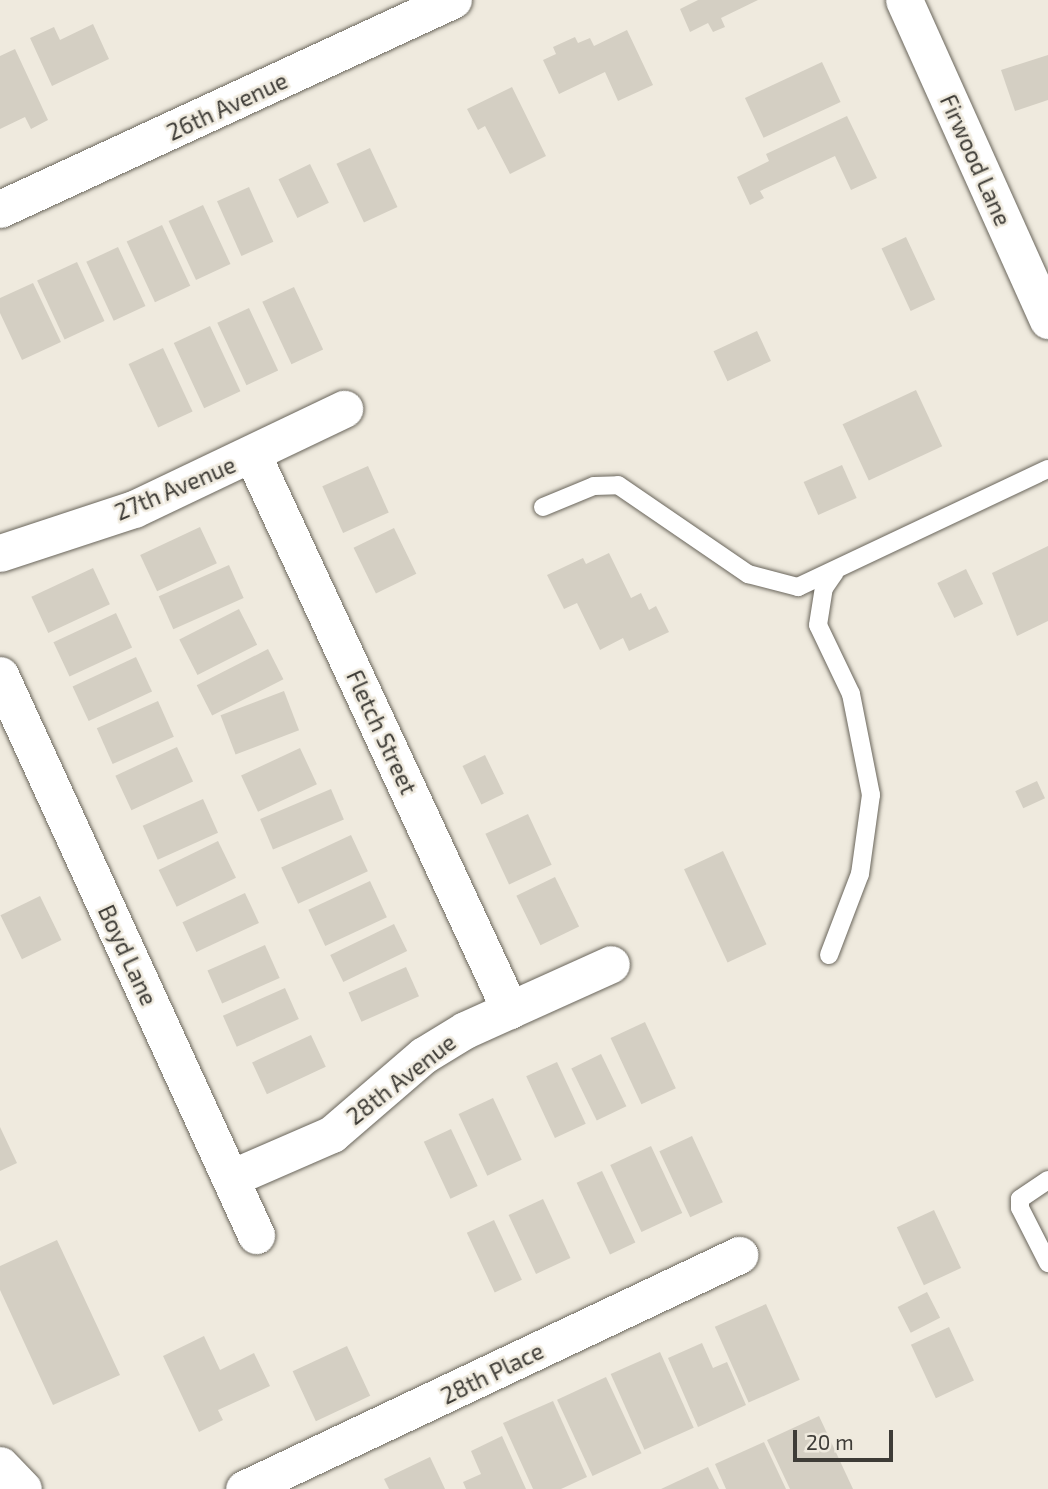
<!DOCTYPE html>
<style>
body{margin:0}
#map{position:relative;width:1048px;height:1489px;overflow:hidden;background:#efeade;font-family:"Exo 2",sans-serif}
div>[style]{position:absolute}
.building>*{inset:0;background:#d4cfc3;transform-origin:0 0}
.roads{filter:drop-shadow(0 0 2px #6a665c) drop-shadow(0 0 2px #6a665c)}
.lane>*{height:18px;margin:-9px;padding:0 9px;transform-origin:9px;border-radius:9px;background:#fff}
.street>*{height:37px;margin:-18.5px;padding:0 18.5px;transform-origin:18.5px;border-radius:18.5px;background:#fff}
span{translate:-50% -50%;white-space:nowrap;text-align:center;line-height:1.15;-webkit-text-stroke:5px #efeade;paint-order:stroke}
.street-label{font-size:23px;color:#3e3c37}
.scale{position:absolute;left:793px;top:1430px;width:100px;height:32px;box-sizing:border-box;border:4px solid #3e3c37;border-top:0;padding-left:9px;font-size:21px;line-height:24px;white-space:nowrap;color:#3e3c37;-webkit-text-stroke:5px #efeade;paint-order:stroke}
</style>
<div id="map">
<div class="building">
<div style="clip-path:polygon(698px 0,758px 0,721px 18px,725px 27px,713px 32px,708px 23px,690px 32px,680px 9px)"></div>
<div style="clip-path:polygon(93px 24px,109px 59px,52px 86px,30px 38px,54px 27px,60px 40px)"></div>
<div style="clip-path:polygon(627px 30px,653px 85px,618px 101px,605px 72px,559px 94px,543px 60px,556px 54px,553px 47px,575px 37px,578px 43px,590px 38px,594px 46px)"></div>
<div style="clip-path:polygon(15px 49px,48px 120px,31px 129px,25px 117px,0 129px,0 56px)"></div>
<div style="clip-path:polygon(1048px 55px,1048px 100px,1015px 111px,1001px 70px)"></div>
<div style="left:822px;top:62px;width:44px;height:85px;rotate:65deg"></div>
<div style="clip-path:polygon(512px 87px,546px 156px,510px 174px,485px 126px,478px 130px,467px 109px)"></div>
<div style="clip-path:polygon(847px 116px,877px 178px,851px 190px,835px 156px,760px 191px,764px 198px,750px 205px,737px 177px,769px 161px,766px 154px)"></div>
<div style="left:370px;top:148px;width:65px;height:37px;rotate:65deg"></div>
<div style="left:310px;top:164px;width:43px;height:35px;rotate:64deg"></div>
<div style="left:249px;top:187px;width:60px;height:35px;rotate:66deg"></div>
<div style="left:203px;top:205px;width:65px;height:38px;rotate:65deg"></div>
<div style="left:162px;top:225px;width:67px;height:39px;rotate:65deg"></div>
<div style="left:906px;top:237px;width:69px;height:27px;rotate:65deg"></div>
<div style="left:118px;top:247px;width:65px;height:35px;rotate:65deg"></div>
<div style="left:77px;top:262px;width:65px;height:44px;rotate:65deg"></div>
<div style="clip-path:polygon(33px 283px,61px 342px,22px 360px,0 313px,0 298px)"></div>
<div style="left:294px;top:287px;width:69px;height:35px;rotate:65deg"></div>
<div style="left:249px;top:308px;width:69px;height:35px;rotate:65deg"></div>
<div style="left:210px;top:326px;width:72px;height:40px;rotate:65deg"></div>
<div style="left:757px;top:331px;width:33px;height:48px;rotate:65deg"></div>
<div style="left:163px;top:348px;width:70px;height:38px;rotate:65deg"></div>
<div style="left:916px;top:390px;width:62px;height:81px;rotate:65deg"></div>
<div style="left:842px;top:465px;width:36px;height:42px;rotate:66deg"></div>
<div style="left:368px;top:466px;width:51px;height:50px;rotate:66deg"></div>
<div style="left:200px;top:527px;width:40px;height:66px;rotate:65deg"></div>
<div style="left:394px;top:528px;width:51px;height:45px;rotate:64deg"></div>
<div style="clip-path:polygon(1048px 546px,1048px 621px,1017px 636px,992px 573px)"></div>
<div style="clip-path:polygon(609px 553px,631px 598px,641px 593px,649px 610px,656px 606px,669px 632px,629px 651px,623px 638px,600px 650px,577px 603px,564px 609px,547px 575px,583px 558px,586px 564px)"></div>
<div style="left:229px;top:565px;width:36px;height:77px;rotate:66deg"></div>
<div style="left:93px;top:568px;width:40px;height:68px;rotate:65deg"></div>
<div style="left:966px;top:569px;width:39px;height:32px;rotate:64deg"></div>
<div style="left:239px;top:609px;width:40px;height:67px;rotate:63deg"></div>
<div style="left:116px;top:613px;width:38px;height:69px;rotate:65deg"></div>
<div style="left:268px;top:649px;width:34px;height:80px;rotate:63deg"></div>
<div style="left:136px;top:657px;width:38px;height:70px;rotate:65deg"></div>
<div style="left:284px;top:691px;width:42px;height:68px;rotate:69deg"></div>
<div style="left:158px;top:701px;width:39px;height:67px;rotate:66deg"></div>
<div style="left:177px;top:747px;width:38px;height:68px;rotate:65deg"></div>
<div style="left:300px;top:748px;width:40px;height:65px;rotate:65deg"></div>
<div style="left:485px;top:755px;width:43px;height:25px;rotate:64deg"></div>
<div style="left:1037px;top:781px;width:19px;height:24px;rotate:65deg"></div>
<div style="left:331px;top:789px;width:33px;height:77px;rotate:67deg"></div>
<div style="left:203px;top:799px;width:37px;height:66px;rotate:66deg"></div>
<div style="left:528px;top:814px;width:56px;height:47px;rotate:65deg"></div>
<div style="left:351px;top:835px;width:40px;height:77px;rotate:65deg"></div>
<div style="left:218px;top:841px;width:41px;height:66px;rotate:64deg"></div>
<div style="left:723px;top:851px;width:103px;height:43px;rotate:65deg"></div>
<div style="left:555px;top:877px;width:55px;height:43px;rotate:64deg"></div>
<div style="left:370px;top:881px;width:40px;height:68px;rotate:65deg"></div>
<div style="left:245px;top:893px;width:33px;height:69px;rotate:65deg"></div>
<div style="left:40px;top:896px;width:49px;height:44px;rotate:64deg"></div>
<div style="left:394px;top:924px;width:30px;height:71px;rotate:64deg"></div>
<div style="left:265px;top:945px;width:36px;height:63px;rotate:66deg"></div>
<div style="left:406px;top:967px;width:32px;height:63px;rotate:66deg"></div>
<div style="left:285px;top:988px;width:34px;height:68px;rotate:66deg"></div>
<div style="left:645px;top:1022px;width:73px;height:38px;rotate:65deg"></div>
<div style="left:311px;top:1035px;width:35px;height:65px;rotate:65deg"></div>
<div style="left:601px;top:1054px;width:58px;height:33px;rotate:64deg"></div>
<div style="left:557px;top:1062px;width:68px;height:34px;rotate:65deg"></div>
<div style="left:493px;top:1098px;width:68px;height:38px;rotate:65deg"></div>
<div style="clip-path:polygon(0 1127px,17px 1163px,0 1171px)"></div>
<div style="left:451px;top:1129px;width:63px;height:30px;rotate:65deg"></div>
<div style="left:692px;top:1136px;width:73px;height:36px;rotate:65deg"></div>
<div style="left:651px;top:1146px;width:74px;height:45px;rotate:65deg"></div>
<div style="left:602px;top:1171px;width:79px;height:28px;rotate:65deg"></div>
<div style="left:543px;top:1199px;width:65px;height:38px;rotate:65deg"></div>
<div style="left:934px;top:1210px;width:64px;height:41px;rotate:65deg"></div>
<div style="left:494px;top:1220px;width:66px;height:30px;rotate:65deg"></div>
<div style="clip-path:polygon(57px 1240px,120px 1375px,53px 1405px,0 1290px,0 1266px)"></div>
<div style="left:927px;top:1292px;width:29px;height:33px;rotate:63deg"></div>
<div style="left:766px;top:1304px;width:83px;height:56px;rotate:66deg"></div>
<div style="left:949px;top:1327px;width:59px;height:42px;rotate:65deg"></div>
<div style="clip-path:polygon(204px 1336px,220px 1370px,254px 1353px,270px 1386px,218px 1410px,223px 1420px,199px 1432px,163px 1356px)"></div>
<div style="clip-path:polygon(702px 1343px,713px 1368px,727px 1362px,746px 1405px,698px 1427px,668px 1358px)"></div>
<div style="left:347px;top:1346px;width:55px;height:60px;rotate:65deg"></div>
<div style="left:660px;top:1352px;width:83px;height:54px;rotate:66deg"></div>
<div style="left:606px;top:1377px;width:84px;height:54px;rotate:65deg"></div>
<div style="clip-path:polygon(553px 1401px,587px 1477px,561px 1489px,533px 1489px,503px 1423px)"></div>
<div style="clip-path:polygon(819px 1416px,853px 1489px,790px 1489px,767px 1440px)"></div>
<div style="clip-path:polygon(502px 1436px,526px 1489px,466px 1489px,463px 1482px,481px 1474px,471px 1451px)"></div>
<div style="clip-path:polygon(764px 1442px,786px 1489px,726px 1489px,715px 1464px)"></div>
<div style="clip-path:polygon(430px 1457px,445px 1489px,389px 1489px,384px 1479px)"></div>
<div style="clip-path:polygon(708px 1467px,719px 1489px,661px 1489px)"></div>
</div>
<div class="roads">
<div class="lane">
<div style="left:543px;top:507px;width:55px;rotate:-22.4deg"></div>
<div style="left:594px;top:486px;width:24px;rotate:-2deg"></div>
<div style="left:618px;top:485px;width:158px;rotate:34.4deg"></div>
<div style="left:748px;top:574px;width:52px;rotate:14.6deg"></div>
<div style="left:798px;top:587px;width:276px;rotate:-25.3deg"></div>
<div style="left:829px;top:955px;width:87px;rotate:-69.1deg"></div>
<div style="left:860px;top:874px;width:80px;rotate:-82.1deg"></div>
<div style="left:871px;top:795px;width:103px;rotate:-101.2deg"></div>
<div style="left:851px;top:694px;width:76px;rotate:-115.6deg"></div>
<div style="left:818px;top:625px;width:37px;rotate:-81deg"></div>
<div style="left:824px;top:588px;width:19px;rotate:-55deg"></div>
<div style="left:1048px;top:1180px;width:34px;rotate:146deg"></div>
<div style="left:1020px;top:1199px;width:9px;rotate:90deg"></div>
<div style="left:1020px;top:1208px;width:62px;rotate:63deg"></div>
</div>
<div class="street">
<div style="left:904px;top:0;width:351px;rotate:65.8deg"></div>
<div style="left:0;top:209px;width:499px;rotate:-24.8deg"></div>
<div style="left:252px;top:454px;width:613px;rotate:65.11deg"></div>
<div style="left:0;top:553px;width:141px;rotate:-18.2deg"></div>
<div style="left:134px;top:509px;width:233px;rotate:-25.5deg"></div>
<div style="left:0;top:675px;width:616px;rotate:65.43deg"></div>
<div style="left:231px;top:1178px;width:110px;rotate:-23.5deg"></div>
<div style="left:332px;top:1134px;width:121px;rotate:-40.7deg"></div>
<div style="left:424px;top:1055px;width:48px;rotate:-31.4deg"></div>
<div style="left:465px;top:1030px;width:160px;rotate:-24.3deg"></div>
<div style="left:0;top:1465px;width:33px;rotate:46deg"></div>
<div style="left:244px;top:1489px;width:548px;rotate:-25.3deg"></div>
</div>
</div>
<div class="street-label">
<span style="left:227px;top:106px;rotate:-25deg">26th Avenue</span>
<span style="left:976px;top:160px;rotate:66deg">Firwood Lane</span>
<span style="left:175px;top:488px;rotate:-23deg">27th Avenue</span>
<span style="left:382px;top:732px;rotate:65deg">Fletch Street</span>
<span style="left:128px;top:955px;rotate:65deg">Boyd Lane</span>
<span style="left:401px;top:1079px;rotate:-38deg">28th Avenue</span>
<span style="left:492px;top:1373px;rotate:-26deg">28th Place</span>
</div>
<div class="scale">20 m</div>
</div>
